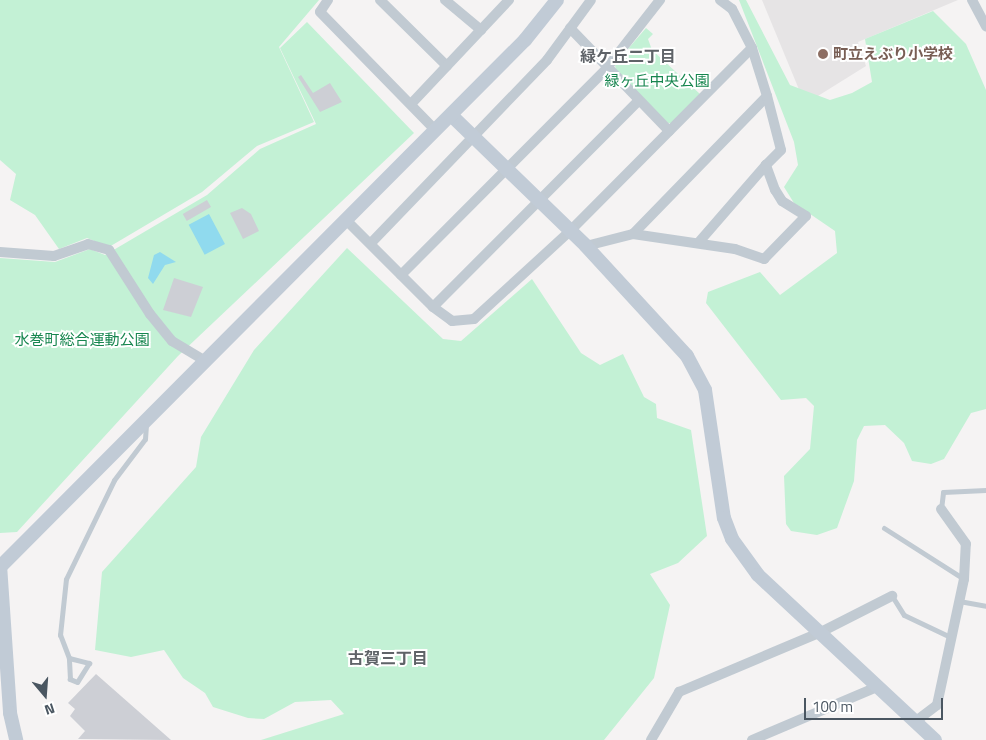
<!DOCTYPE html>
<meta charset="utf-8">
<style>
body{margin:0}
#map{position:relative;width:986px;height:740px;overflow:hidden;background:#f5f3f3;font-family:"Titillium Web","Noto Sans JP",sans-serif}
div>[style]{position:absolute}
.education>*{inset:0;background:#e6e4e5}
.green>*{inset:0;background:#c3f1d5}
.water>*{inset:0;background:#90daee;transform-origin:0 0}
.building>*{inset:0;background:#cdcfd5;transform-origin:0 0}
.lane>*{height:5px;margin:-2.5px;padding:0 2.5px;transform-origin:2.5px;border-radius:2.5px;background:#c1cad2}
.street>*{height:10px;margin:-5px;padding:0 5px;transform-origin:5px;border-radius:5px;background:#c1cad2}
.secondary>*{height:14px;margin:-7px;padding:0 7px;transform-origin:7px;border-radius:7px;background:#c1cbd6}
.dots>*{width:14px;height:14px;translate:-50% -50%;box-sizing:border-box;border:2px solid #fff;border-radius:50%}
span{translate:-50% -50%;white-space:nowrap;text-align:center;line-height:1.15;-webkit-text-stroke:4px #fff;paint-order:stroke}
.education-label{font-size:15px;color:#785e54;font-weight:700}
.left{translate:0 -50%;text-align:left}
.park-label{font-size:15px;color:#17864f}
.neighbourhood-label{font-size:16px;color:#5f6368;font-weight:700}
.north{position:absolute;left:20px;top:670px;width:50px;height:50px;-webkit-text-stroke:4px #fff;paint-order:stroke;rotate:162deg;font-size:14px;font-weight:700;line-height:20px;text-align:center;color:#4a5661}
.north::after{content:'';display:block;margin:auto;width:18px;height:22px;background:#4a5661;clip-path:polygon(50% 0,100% 100%,50% 72%,0 100%)}
.scale{position:absolute;left:804px;top:698px;width:139px;height:22px;box-sizing:border-box;border:2px solid #4a5661;border-top:0;padding-left:6px;font-size:15px;line-height:18px;white-space:nowrap;color:#4a5661;-webkit-text-stroke:4px #fff;paint-order:stroke}
</style>
<div id="map">
<div class="education">
<div style="clip-path:polygon(762px 0,958px 0,858px 42px,866px 66px,805px 104px)"></div>
</div>
<div class="green">
<div style="clip-path:polygon(0 0,319px 0,279px 47px,314px 122px,257px 146px,202px 192px,109px 247px,87px 238px,59px 249px,35px 215px,10px 200px,16px 174px,0 160px)"></div>
<div style="clip-path:polygon(739px 0,746px 0,790px 85px,830px 100px,852px 93px,872px 82px,865px 39px,933px 11px,966px 44px,986px 90px,986px 409px,971px 413px,944px 459px,931px 464px,912px 461px,904px 443px,885px 425px,864px 426px,857px 440px,854px 481px,837px 528px,817px 535px,791px 531px,786px 524px,784px 476px,810px 449px,814px 406px,806px 398px,781px 400px,706px 303px,708px 292px,760px 272px,780px 295px,837px 253px,835px 231px,794px 203px,784px 187px,798px 165px,794px 142px)"></div>
<div style="clip-path:polygon(307px 22px,414px 133px,178px 356px,17px 532px,0 533px,0 258px,55px 262px,90px 249px,105px 255px,207px 195px,260px 149px,316px 124px,280px 48px)"></div>
<div style="clip-path:polygon(646px 28px,653px 34px,648px 39px,652px 50px,700px 94px,673px 123px,668px 123px,616px 72px,615px 64px)"></div>
<div style="clip-path:polygon(347px 248px,443px 339px,461px 341px,532px 279px,581px 353px,600px 365px,623px 354px,644px 397px,656px 404px,657px 418px,691px 430px,707px 536px,678px 563px,650px 574px,670px 605px,654px 678px,604px 740px,261px 740px,344px 714px,331px 700px,295px 702px,264px 719px,248px 718px,213px 707px,205px 693px,183px 678px,164px 650px,131px 657px,95px 650px,102px 572px,196px 467px,201px 437px,254px 350px)"></div>
</div>
<div class="water">
<div style="left:209px;top:214px;width:34px;height:23px;rotate:62deg"></div>
<div style="clip-path:polygon(160px 252px,176px 262px,165px 265px,153px 284px,148px 278px,154px 255px)"></div>
</div>
<div class="building">
<div style="clip-path:polygon(301px 75px,313px 93px,330px 83px,342px 102px,320px 112px,298px 77px)"></div>
<div style="left:207px;top:200px;width:8px;height:28px;rotate:60deg"></div>
<div style="clip-path:polygon(242px 208px,251px 214px,259px 231px,243px 239px,230px 213px)"></div>
<div style="clip-path:polygon(174px 278px,203px 287px,191px 317px,163px 310px)"></div>
<div style="clip-path:polygon(96px 674px,171px 740px,78px 739px,85px 731px,70px 716px,75px 709px,68px 703px)"></div>
</div>
<div class="lane">
<div style="left:941px;top:509px;width:17px;rotate:-83deg"></div>
<div style="left:943px;top:492px;width:43px;rotate:-2.7deg"></div>
<div style="left:884px;top:528px;width:95px;rotate:32.5deg"></div>
<div style="left:892px;top:596px;width:22px;rotate:58deg"></div>
<div style="left:904px;top:615px;width:49px;rotate:25.5deg"></div>
<div style="left:959px;top:601px;width:27px;rotate:10deg"></div>
<div style="left:69px;top:658px;width:21px;rotate:14deg"></div>
<div style="left:89px;top:663px;width:22px;rotate:122deg"></div>
<div style="left:77px;top:682px;width:8px;rotate:-157deg"></div>
<div style="left:70px;top:679px;width:21px;rotate:-93deg"></div>
<div style="left:69px;top:658px;width:25px;rotate:-111deg"></div>
<div style="left:60px;top:635px;width:56px;rotate:-83.9deg"></div>
<div style="left:66px;top:579px;width:110px;rotate:-64.1deg"></div>
<div style="left:114px;top:480px;width:51px;rotate:-52.9deg"></div>
<div style="left:145px;top:439px;width:14px;rotate:-86deg"></div>
</div>
<div class="street">
<div style="left:328px;top:0;width:14px;rotate:124deg"></div>
<div style="left:320px;top:12px;width:165px;rotate:45.7deg"></div>
<div style="left:380px;top:0;width:94px;rotate:44.6deg"></div>
<div style="left:445px;top:0;width:47px;rotate:39.8deg"></div>
<div style="left:972px;top:0;width:30px;rotate:62deg"></div>
<div style="left:570px;top:28px;width:143px;rotate:46.1deg"></div>
<div style="left:411px;top:104px;width:143px;rotate:-46.7deg"></div>
<div style="left:347px;top:221px;width:122px;rotate:45deg"></div>
<div style="left:433px;top:307px;width:24px;rotate:36deg"></div>
<div style="left:452px;top:321px;width:22px;rotate:-5deg"></div>
<div style="left:474px;top:319px;width:130px;rotate:-42.5deg"></div>
<div style="left:570px;top:231px;width:258px;rotate:-45.2deg"></div>
<div style="left:633px;top:234px;width:192px;rotate:-45.8deg"></div>
<div style="left:699px;top:242px;width:102px;rotate:-49deg"></div>
<div style="left:371px;top:243px;width:254px;rotate:-46.1deg"></div>
<div style="left:547px;top:60px;width:74px;rotate:-53.7deg"></div>
<div style="left:586px;top:246px;width:49px;rotate:-14.3deg"></div>
<div style="left:633px;top:234px;width:103px;rotate:8.4deg"></div>
<div style="left:735px;top:249px;width:31px;rotate:19deg"></div>
<div style="left:764px;top:259px;width:60px;rotate:-45.7deg"></div>
<div style="left:806px;top:216px;width:28px;rotate:-148deg"></div>
<div style="left:782px;top:201px;width:13px;rotate:-122deg"></div>
<div style="left:775px;top:190px;width:27px;rotate:-110deg"></div>
<div style="left:766px;top:165px;width:21px;rotate:-45deg"></div>
<div style="left:781px;top:150px;width:56px;rotate:-104.5deg"></div>
<div style="left:767px;top:96px;width:50px;rotate:-107.4deg"></div>
<div style="left:752px;top:48px;width:44px;rotate:-117.1deg"></div>
<div style="left:732px;top:9px;width:15px;rotate:-143deg"></div>
<div style="left:0;top:252px;width:54px;rotate:4.2deg"></div>
<div style="left:54px;top:256px;width:36px;rotate:-19deg"></div>
<div style="left:88px;top:244px;width:22px;rotate:16deg"></div>
<div style="left:109px;top:250px;width:76px;rotate:57.4deg"></div>
<div style="left:150px;top:314px;width:35px;rotate:51deg"></div>
<div style="left:172px;top:341px;width:39px;rotate:31deg"></div>
<div style="left:401px;top:275px;width:291px;rotate:-45.1deg"></div>
<div style="left:606px;top:69px;width:88px;rotate:-52deg"></div>
<div style="left:433px;top:307px;width:291px;rotate:-45.1deg"></div>
<div style="left:916px;top:721px;width:26px;rotate:-37deg"></div>
<div style="left:937px;top:705px;width:129px;rotate:-77.9deg"></div>
<div style="left:964px;top:579px;width:35px;rotate:-87deg"></div>
<div style="left:966px;top:544px;width:43px;rotate:-125.5deg"></div>
<div style="left:651px;top:740px;width:56px;rotate:-59.7deg"></div>
<div style="left:679px;top:692px;width:154px;rotate:-22.9deg"></div>
<div style="left:821px;top:632px;width:80px;rotate:-26.9deg"></div>
<div style="left:752px;top:740px;width:136px;rotate:-23deg"></div>
</div>
<div class="secondary">
<div style="left:451px;top:115px;width:188px;rotate:44.1deg"></div>
<div style="left:586px;top:246px;width:149px;rotate:47.4deg"></div>
<div style="left:687px;top:356px;width:38px;rotate:62deg"></div>
<div style="left:705px;top:390px;width:129px;rotate:81.6deg"></div>
<div style="left:724px;top:518px;width:22px;rotate:69deg"></div>
<div style="left:732px;top:539px;width:44px;rotate:54.2deg"></div>
<div style="left:758px;top:575px;width:242px;rotate:43deg"></div>
<div style="left:0;top:565px;width:148px;rotate:86.1deg"></div>
<div style="left:10px;top:713px;width:28px;rotate:77deg"></div>
<div style="left:0;top:567px;width:744px;rotate:-45.11deg"></div>
<div style="left:525px;top:40px;width:51px;rotate:-51.3deg"></div>
</div>
<div class="dots">
<div style="left:823px;top:54px;background:#8d6e63"></div>
</div>
<div class="education-label">
<span class="left" style="left:833px;top:54px">町立えぶり小学校</span>
</div>
<div class="park-label">
<span style="left:657px;top:81px">緑ヶ丘中央公園</span>
<span style="left:82px;top:340px">水巻町総合運動公園</span>
</div>
<div class="neighbourhood-label">
<span style="left:628px;top:56px">緑ケ丘二丁目</span>
<span style="left:388px;top:658px">古賀三丁目</span>
</div>
<div class="north">N</div>
<div class="scale">100 m</div>
</div>
